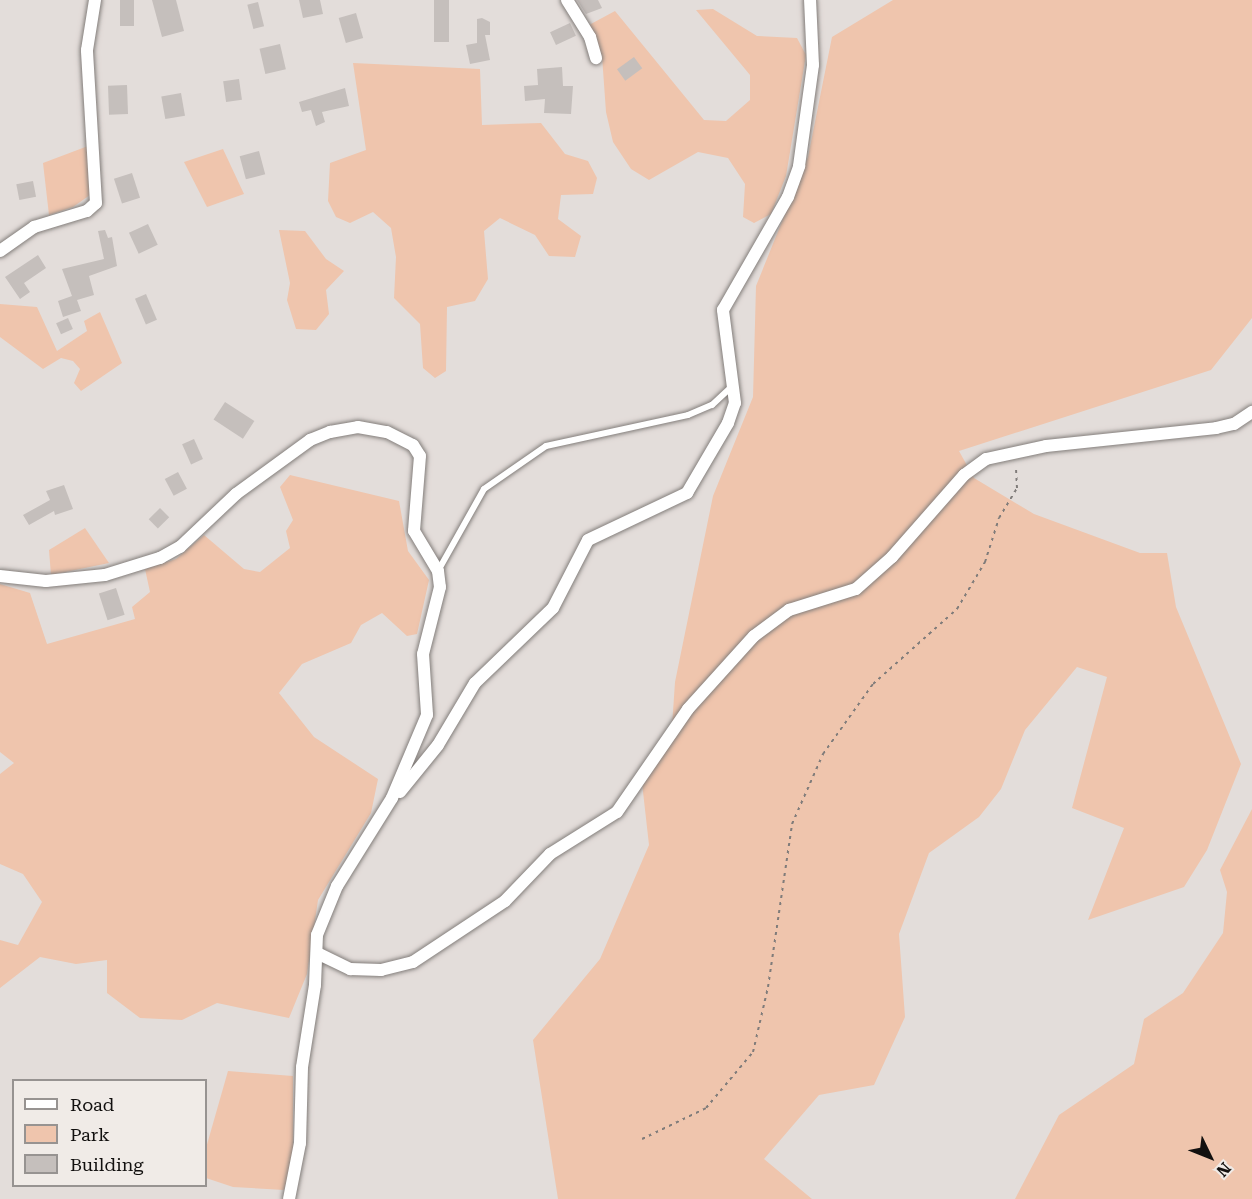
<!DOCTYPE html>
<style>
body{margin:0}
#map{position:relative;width:1252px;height:1199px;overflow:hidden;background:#e3ddda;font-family:"Roboto Serif",serif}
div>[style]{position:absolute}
.green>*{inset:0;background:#efc5ad}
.building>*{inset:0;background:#c5bfbc;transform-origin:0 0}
.path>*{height:2px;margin-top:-1px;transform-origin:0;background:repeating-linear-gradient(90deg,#807c7a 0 3px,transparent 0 7.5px)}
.roads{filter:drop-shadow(0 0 2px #837e7b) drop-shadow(0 0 2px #837e7b)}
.lane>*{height:6px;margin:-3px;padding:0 3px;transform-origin:3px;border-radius:3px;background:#fff}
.street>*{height:12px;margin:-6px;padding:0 6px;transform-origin:6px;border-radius:6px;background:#fff}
span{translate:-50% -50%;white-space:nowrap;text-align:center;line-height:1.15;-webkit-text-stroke:6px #f0ebe7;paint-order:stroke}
.legend{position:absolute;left:12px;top:1079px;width:195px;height:108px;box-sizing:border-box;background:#f0ebe7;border:2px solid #979391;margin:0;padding:8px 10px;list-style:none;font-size:18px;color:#12100f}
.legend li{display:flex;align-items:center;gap:12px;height:30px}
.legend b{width:30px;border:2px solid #979391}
.north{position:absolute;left:1180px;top:1127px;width:60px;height:60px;-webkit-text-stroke:4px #f0ebe7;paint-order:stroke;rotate:133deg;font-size:16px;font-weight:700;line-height:24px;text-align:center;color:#12100f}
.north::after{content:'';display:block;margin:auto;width:21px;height:27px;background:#12100f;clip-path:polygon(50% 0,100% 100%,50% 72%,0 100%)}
</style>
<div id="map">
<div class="green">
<div style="clip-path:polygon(893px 0,1252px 0,1252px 318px,1211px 370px,959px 451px,974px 478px,1034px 514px,1140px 553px,1167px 553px,1176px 607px,1241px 764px,1207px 850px,1184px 887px,1088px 920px,1124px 828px,1072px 808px,1107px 677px,1077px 667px,1025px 730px,1001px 789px,979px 817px,929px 853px,899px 934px,905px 1017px,874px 1085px,819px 1095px,764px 1159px,812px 1199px,558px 1199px,533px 1040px,600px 959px,649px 845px,641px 774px,671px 741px,675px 682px,713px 496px,753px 397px,756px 286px,808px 157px,832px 37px)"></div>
<div style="clip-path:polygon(713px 9px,757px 36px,797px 38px,806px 55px,786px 176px,771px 214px,754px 223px,743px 217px,745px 184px,728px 158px,698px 152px,649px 180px,631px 169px,613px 142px,606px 112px,602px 56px,589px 25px,615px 11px,704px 120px,726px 121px,750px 100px,750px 75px,696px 10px)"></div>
<div style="clip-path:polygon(353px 63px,480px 69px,482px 125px,541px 123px,565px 154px,588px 161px,597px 178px,593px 194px,561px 195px,558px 219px,581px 236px,575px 257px,549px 256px,535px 235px,500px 218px,484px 231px,488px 279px,475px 301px,447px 307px,446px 371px,435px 378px,423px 368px,420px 324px,394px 298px,396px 257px,391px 228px,373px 212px,350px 223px,336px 217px,328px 201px,330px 163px,366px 150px)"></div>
<div style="clip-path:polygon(88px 146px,90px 195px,73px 207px,49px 215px,43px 163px)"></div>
<div style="clip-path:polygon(223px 149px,244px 194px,207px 207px,184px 162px)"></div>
<div style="clip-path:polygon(279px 230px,305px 231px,326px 259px,344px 271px,326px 290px,329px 314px,316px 330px,296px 329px,287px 300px,290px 283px)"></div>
<div style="clip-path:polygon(0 304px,37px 307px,57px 351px,87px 331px,84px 321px,100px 312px,122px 363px,81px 391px,74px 383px,80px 369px,73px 361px,61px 358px,43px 369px,0 337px)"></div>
<div style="clip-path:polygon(290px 475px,399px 501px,408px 551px,429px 580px,417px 634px,407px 636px,382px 613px,361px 625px,351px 643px,302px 664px,279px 693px,314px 737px,378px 779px,371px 813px,318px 900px,307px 974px,289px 1018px,217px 1003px,182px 1020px,140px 1018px,107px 993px,107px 960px,76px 964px,40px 957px,0 988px,0 940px,18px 945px,42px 902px,23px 874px,0 864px,0 774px,14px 763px,0 752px,0 584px,30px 593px,47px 644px,135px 619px,132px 607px,150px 592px,145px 569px,176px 559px,204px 535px,244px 569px,260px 572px,290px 548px,286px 531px,293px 520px,280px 487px)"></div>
<div style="clip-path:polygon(85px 528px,109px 563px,51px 575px,49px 550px)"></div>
<div style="clip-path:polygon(1252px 809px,1252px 1199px,1015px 1199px,1059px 1115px,1134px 1064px,1144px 1019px,1183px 993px,1223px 933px,1227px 892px,1220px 870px)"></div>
<div style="clip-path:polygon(228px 1071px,293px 1076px,293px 1161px,284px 1190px,233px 1187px,206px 1178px,206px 1148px)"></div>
</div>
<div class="building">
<div style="left:120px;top:0;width:14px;height:26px"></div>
<div style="clip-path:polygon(152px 0,176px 0,184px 31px,162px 37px)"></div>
<div style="clip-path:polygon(299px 0,320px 0,323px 14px,303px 18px)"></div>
<div style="left:434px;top:0;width:15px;height:42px"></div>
<div style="clip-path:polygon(577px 0,598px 0,602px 8px,586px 14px)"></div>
<div style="left:258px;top:2px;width:25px;height:11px;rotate:76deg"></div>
<div style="left:356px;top:13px;width:26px;height:18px;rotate:74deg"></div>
<div style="clip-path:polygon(482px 18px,490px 22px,490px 35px,485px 35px,490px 60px,470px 64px,466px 45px,477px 43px,477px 19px)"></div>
<div style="left:570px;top:23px;width:14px;height:22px;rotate:65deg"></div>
<div style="left:280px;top:44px;width:26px;height:21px;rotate:77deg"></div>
<div style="left:634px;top:57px;width:14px;height:21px;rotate:54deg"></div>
<div style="clip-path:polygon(562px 67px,563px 86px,573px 86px,571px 114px,544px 113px,545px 99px,525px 101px,524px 86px,538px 85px,537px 69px)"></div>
<div style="left:239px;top:79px;width:21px;height:16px;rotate:82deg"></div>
<div style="left:127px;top:85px;width:29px;height:19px;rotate:88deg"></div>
<div style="clip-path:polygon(345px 88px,349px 106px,322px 112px,325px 122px,316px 126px,311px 110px,302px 112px,299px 102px)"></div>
<div style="left:181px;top:93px;width:23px;height:20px;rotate:80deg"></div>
<div style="left:259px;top:151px;width:24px;height:20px;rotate:75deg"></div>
<div style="left:132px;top:173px;width:26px;height:19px;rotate:72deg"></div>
<div style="left:33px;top:181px;width:16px;height:17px;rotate:79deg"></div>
<div style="left:148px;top:224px;width:23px;height:21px;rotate:65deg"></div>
<div style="clip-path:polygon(105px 230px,108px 238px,112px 237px,117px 266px,89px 276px,94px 295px,77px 300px,81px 311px,63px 317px,58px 301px,72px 296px,62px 269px,104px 259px,98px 231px)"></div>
<div style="clip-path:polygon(38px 255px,46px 268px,24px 283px,30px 292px,20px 299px,5px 277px)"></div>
<div style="left:146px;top:294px;width:28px;height:12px;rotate:67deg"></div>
<div style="left:68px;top:318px;width:12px;height:13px;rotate:66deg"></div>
<div style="left:225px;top:402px;width:35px;height:21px;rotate:33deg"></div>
<div style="left:194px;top:439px;width:22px;height:13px;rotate:66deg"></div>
<div style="left:178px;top:472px;width:19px;height:15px;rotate:62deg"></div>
<div style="clip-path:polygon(64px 485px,73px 509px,55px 515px,54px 511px,29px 525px,23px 515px,50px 500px,46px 491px)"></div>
<div style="left:160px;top:508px;width:13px;height:16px;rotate:45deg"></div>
<div style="left:116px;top:588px;width:28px;height:18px;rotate:72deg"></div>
</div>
<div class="path">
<div style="left:642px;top:1139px;width:71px;rotate:-25.8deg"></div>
<div style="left:706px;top:1108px;width:73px;rotate:-50deg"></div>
<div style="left:753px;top:1052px;width:67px;rotate:-77deg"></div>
<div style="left:768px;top:987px;width:165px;rotate:-81.6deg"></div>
<div style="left:792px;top:824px;width:77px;rotate:-66.1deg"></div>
<div style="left:823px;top:754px;width:86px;rotate:-54.5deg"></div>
<div style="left:873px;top:684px;width:113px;rotate:-41.8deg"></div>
<div style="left:957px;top:609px;width:55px;rotate:-59.2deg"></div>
<div style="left:985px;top:562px;width:46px;rotate:-72.3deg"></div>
<div style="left:999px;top:518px;width:35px;rotate:-59deg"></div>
<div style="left:1017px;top:488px;width:22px;rotate:-93deg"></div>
</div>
<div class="roads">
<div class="lane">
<div style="left:438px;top:571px;width:94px;rotate:-60.7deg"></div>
<div style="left:484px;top:489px;width:75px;rotate:-34.7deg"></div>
<div style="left:546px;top:446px;width:145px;rotate:-12.3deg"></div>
<div style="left:688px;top:415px;width:26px;rotate:-23deg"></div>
<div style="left:712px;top:405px;width:26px;rotate:-43deg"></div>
</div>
<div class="street">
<div style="left:567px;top:0;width:44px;rotate:58.1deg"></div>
<div style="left:590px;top:37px;width:22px;rotate:74deg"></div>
<div style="left:0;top:251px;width:42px;rotate:-35.2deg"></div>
<div style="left:34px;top:227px;width:55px;rotate:-16.8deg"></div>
<div style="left:87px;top:211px;width:12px;rotate:-42deg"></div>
<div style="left:96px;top:203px;width:153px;rotate:-93.4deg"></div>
<div style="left:87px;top:50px;width:51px;rotate:-80.9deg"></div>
<div style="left:0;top:576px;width:46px;rotate:6.2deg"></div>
<div style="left:46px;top:581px;width:59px;rotate:-5.8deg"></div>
<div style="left:105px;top:575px;width:58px;rotate:-17.2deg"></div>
<div style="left:160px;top:558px;width:23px;rotate:-29deg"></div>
<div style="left:180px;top:547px;width:77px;rotate:-43.4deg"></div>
<div style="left:236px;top:494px;width:92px;rotate:-36.1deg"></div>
<div style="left:310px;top:440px;width:22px;rotate:-22deg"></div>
<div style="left:330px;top:432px;width:28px;rotate:-10deg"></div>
<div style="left:358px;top:427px;width:29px;rotate:10deg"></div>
<div style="left:387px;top:432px;width:29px;rotate:27deg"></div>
<div style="left:413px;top:445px;width:13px;rotate:58deg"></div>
<div style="left:420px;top:456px;width:75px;rotate:94.6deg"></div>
<div style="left:414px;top:531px;width:47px;rotate:59deg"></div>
<div style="left:438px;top:571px;width:16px;rotate:83deg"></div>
<div style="left:440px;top:587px;width:69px;rotate:104.2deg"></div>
<div style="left:423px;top:654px;width:61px;rotate:86.2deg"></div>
<div style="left:427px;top:715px;width:90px;rotate:112.9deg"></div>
<div style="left:392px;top:798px;width:104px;rotate:122deg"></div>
<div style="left:337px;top:886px;width:53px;rotate:112.2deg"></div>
<div style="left:317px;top:935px;width:50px;rotate:92.3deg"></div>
<div style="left:315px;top:985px;width:83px;rotate:99deg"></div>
<div style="left:302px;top:1067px;width:76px;rotate:91.5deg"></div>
<div style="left:300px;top:1143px;width:57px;rotate:101.1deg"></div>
<div style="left:400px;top:792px;width:60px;rotate:-51deg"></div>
<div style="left:438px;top:745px;width:72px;rotate:-59.2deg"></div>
<div style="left:475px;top:683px;width:108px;rotate:-43.9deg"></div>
<div style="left:553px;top:608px;width:76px;rotate:-62.8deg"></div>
<div style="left:588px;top:540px;width:110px;rotate:-25.4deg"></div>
<div style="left:687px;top:493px;width:81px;rotate:-59.6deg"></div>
<div style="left:728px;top:423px;width:21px;rotate:-71deg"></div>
<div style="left:735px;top:403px;width:94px;rotate:-97.4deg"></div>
<div style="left:723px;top:310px;width:130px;rotate:-60.1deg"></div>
<div style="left:788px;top:197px;width:33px;rotate:-70deg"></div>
<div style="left:799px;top:166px;width:102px;rotate:-82.1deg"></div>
<div style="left:813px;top:65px;width:65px;rotate:-92.6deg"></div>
<div style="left:317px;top:953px;width:37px;rotate:26deg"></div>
<div style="left:350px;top:969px;width:31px;rotate:2deg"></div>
<div style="left:381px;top:970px;width:33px;rotate:-14deg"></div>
<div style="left:413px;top:962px;width:110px;rotate:-33.5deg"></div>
<div style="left:505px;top:901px;width:65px;rotate:-46.2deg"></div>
<div style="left:550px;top:854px;width:79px;rotate:-32.1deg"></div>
<div style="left:617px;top:812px;width:125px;rotate:-55.4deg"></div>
<div style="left:688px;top:709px;width:98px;rotate:-47.9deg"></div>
<div style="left:754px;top:636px;width:44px;rotate:-36.6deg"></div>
<div style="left:789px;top:610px;width:70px;rotate:-17.4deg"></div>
<div style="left:856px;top:589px;width:48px;rotate:-41.6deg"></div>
<div style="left:892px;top:557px;width:109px;rotate:-48.7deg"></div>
<div style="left:964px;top:475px;width:27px;rotate:-36deg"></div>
<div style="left:986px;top:459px;width:61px;rotate:-12.2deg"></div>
<div style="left:1046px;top:446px;width:171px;rotate:-6deg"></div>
<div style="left:1216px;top:428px;width:18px;rotate:-13deg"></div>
<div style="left:1234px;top:424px;width:22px;rotate:-34deg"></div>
</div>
</div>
<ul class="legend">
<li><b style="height:8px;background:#fff"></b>Road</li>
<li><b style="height:16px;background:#efc5ad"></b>Park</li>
<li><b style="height:16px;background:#c5bfbc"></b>Building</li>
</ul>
<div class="north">N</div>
</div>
